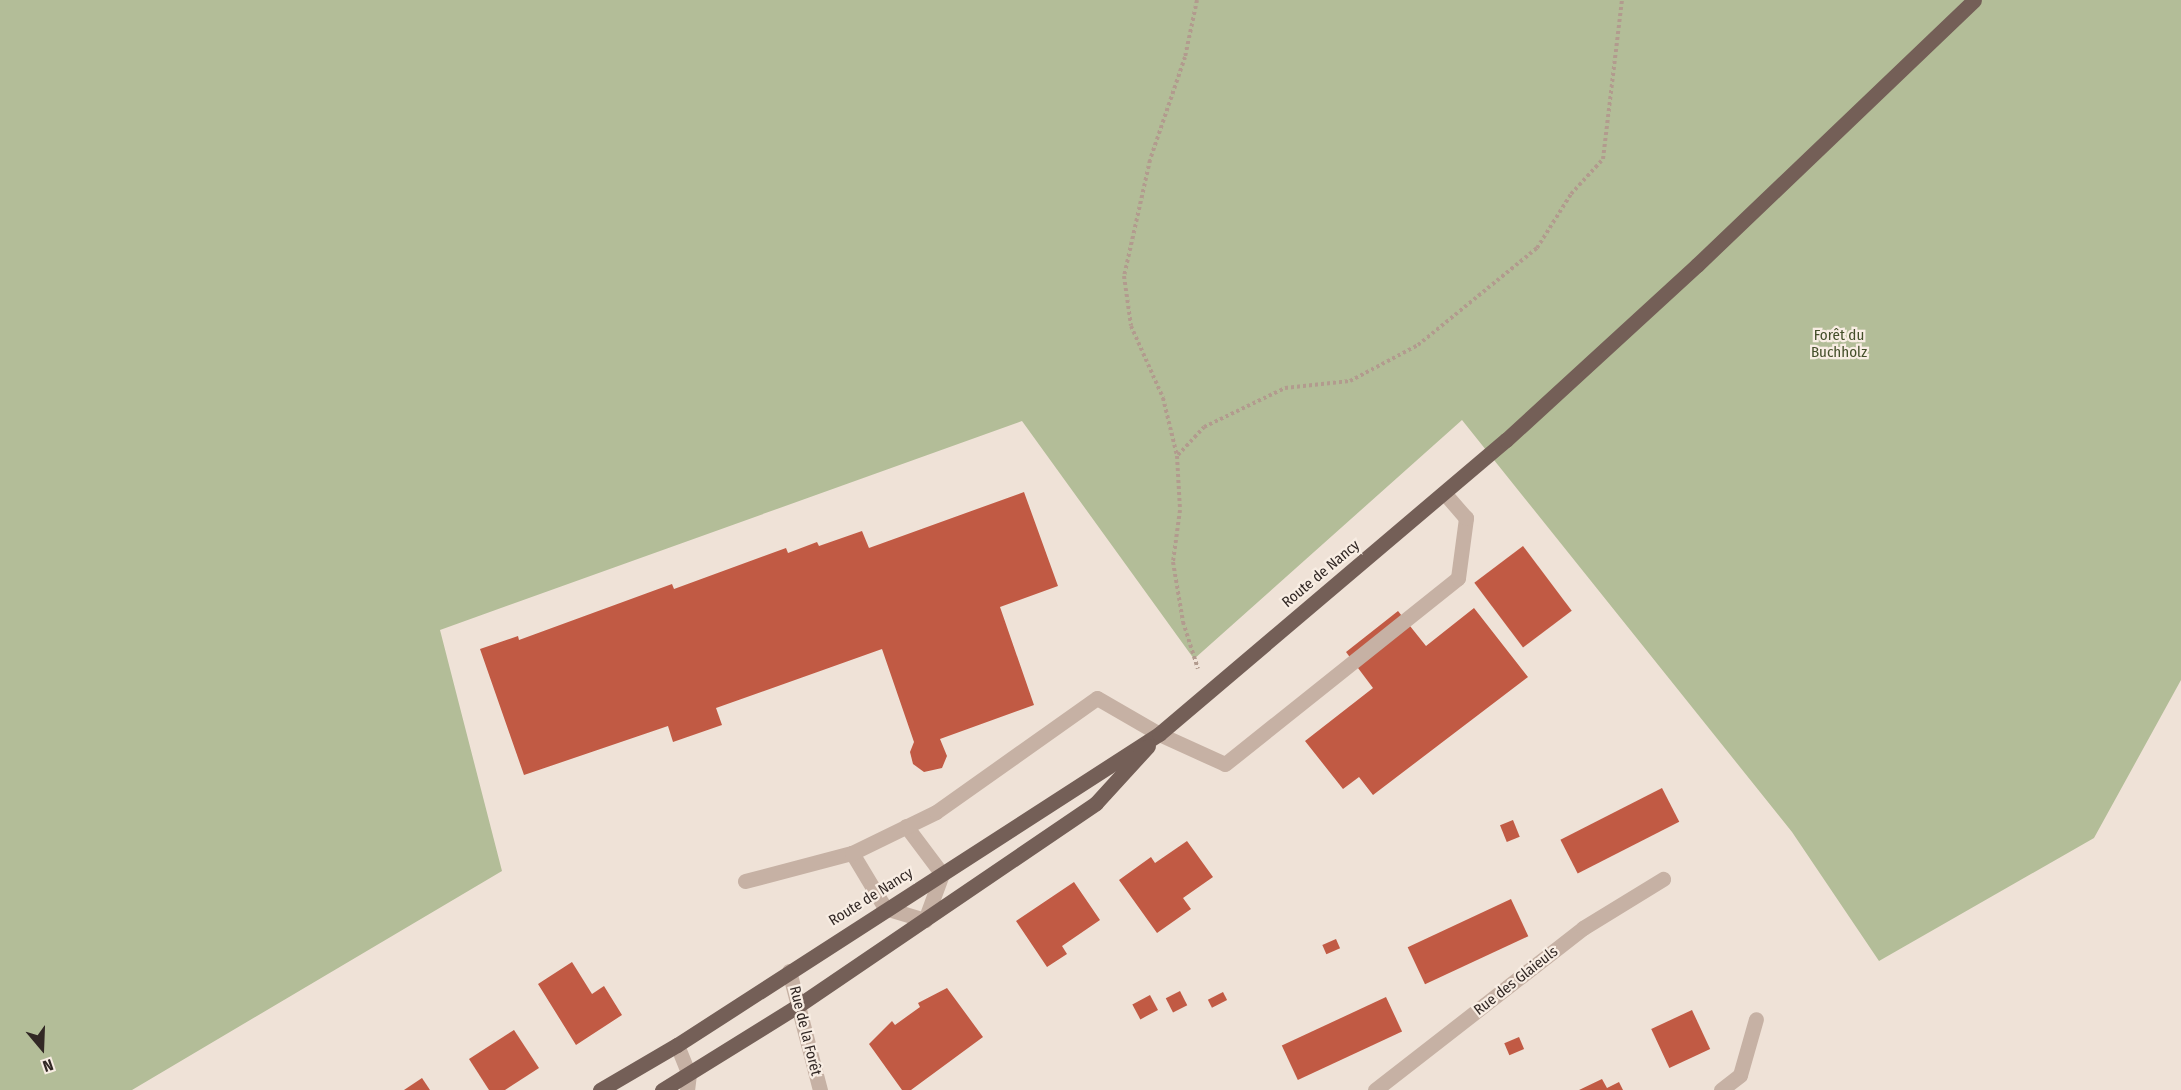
<!DOCTYPE html>
<meta charset="utf-8">
<style>
body{margin:0}
#map{position:relative;width:2181px;height:1090px;overflow:hidden;background:#efe2d7;font-family:"Fira Sans Condensed",sans-serif}
div>[style]{position:absolute}
.green>*{inset:0;background:#b3bd98}
.building>*{inset:0;background:#c15a44;transform-origin:0 0}
.path>*{height:4px;margin-top:-2px;transform-origin:0;background:repeating-linear-gradient(90deg,#b29b8e 0 3px,transparent 0 6px)}
.lane>*{height:15px;margin:-7.5px;padding:0 7.5px;transform-origin:7.5px;border-radius:7.5px;background:#c6b1a4}
.street>*{height:15px;margin:-7.5px;padding:0 7.5px;transform-origin:7.5px;border-radius:7.5px;background:#c6b1a4}
.primary>*{height:15px;margin:-7.5px;padding:0 7.5px;transform-origin:7.5px;border-radius:7.5px;background:#745f57}
span{translate:-50% -50%;white-space:nowrap;text-align:center;line-height:1.15;-webkit-text-stroke:4.5px #f8ede3;paint-order:stroke}
.park-label{font-size:15px;color:#444f2a}
.street-label{font-size:15px;color:#322825}
.north{position:absolute;left:12px;top:1018px;width:60px;height:60px;-webkit-text-stroke:4px #f8ede3;paint-order:stroke;rotate:161deg;font-size:16px;font-weight:700;line-height:24px;text-align:center;color:#322825}
.north::after{content:'';display:block;margin:auto;width:21px;height:27px;background:#322825;clip-path:polygon(50% 0,100% 100%,50% 72%,0 100%)}
</style>
<div id="map">
<div class="green">
<div style="clip-path:polygon(0 0,2181px 0,2181px 680px,2094px 838px,1879px 961px,1792px 832px,1462px 420px,1194px 659px,1022px 421px,440px 630px,502px 871px,132px 1090px,0 1090px)"></div>
</div>
<div class="building">
<div style="clip-path:polygon(1024px 492px,1058px 586px,1000px 607px,1034px 705px,940px 739px,947px 756px,942px 768px,924px 772px,913px 764px,910px 752px,914px 742px,882px 649px,716px 708px,722px 725px,673px 742px,668px 726px,524px 775px,480px 649px,518px 636px,519px 640px,672px 584px,674px 589px,786px 548px,788px 553px,817px 542px,819px 546px,862px 531px,869px 548px)"></div>
<div style="left:1523px;top:546px;width:81px;height:61px;rotate:53deg"></div>
<div style="clip-path:polygon(1474px 608px,1528px 677px,1373px 795px,1359px 777px,1343px 789px,1305px 741px,1373px 688px,1346px 652px,1398px 611px,1426px 646px)"></div>
<div style="left:1662px;top:788px;width:38px;height:114px;rotate:63deg"></div>
<div style="left:1513px;top:820px;width:18px;height:14px;rotate:68deg"></div>
<div style="clip-path:polygon(1187px 841px,1213px 877px,1183px 898px,1191px 909px,1157px 933px,1119px 880px,1151px 857px,1155px 863px)"></div>
<div style="clip-path:polygon(1074px 882px,1100px 920px,1062px 946px,1067px 954px,1047px 967px,1016px 921px)"></div>
<div style="left:1511px;top:899px;width:41px;height:114px;rotate:65deg"></div>
<div style="left:1336px;top:939px;width:10px;height:15px;rotate:66deg"></div>
<div style="clip-path:polygon(572px 962px,592px 994px,604px 986px,622px 1015px,576px 1045px,538px 984px)"></div>
<div style="clip-path:polygon(947px 988px,983px 1037px,911px 1090px,902px 1090px,869px 1044px,892px 1021px,895px 1025px,920px 1007px,918px 1003px)"></div>
<div style="left:1180px;top:991px;width:16px;height:16px;rotate:63deg"></div>
<div style="left:1223px;top:992px;width:9px;height:17px;rotate:63deg"></div>
<div style="left:1150px;top:995px;width:17px;height:20px;rotate:62deg"></div>
<div style="left:1386px;top:997px;width:38px;height:115px;rotate:65deg"></div>
<div style="left:1692px;top:1010px;width:43px;height:45px;rotate:65deg"></div>
<div style="clip-path:polygon(514px 1030px,539px 1068px,505px 1090px,489px 1090px,469px 1059px)"></div>
<div style="left:1519px;top:1037px;width:13px;height:16px;rotate:67deg"></div>
<div style="clip-path:polygon(422px 1078px,430px 1090px,404px 1090px)"></div>
<div style="clip-path:polygon(1602px 1079px,1607px 1088px,1619px 1082px,1623px 1090px,1579px 1090px)"></div>
</div>
<div class="path">
<div style="left:1197px;top:0;width:58px;rotate:101.9deg"></div>
<div style="left:1185px;top:57px;width:109px;rotate:108.8deg"></div>
<div style="left:1150px;top:160px;width:119px;rotate:102.6deg"></div>
<div style="left:1124px;top:276px;width:50px;rotate:82deg"></div>
<div style="left:1131px;top:326px;width:79px;rotate:66deg"></div>
<div style="left:1163px;top:398px;width:60px;rotate:76.4deg"></div>
<div style="left:1177px;top:456px;width:54px;rotate:86.8deg"></div>
<div style="left:1180px;top:510px;width:52px;rotate:97.7deg"></div>
<div style="left:1173px;top:562px;width:61px;rotate:80.5deg"></div>
<div style="left:1183px;top:622px;width:49px;rotate:72.3deg"></div>
<div style="left:1178px;top:455px;width:38px;rotate:-47deg"></div>
<div style="left:1204px;top:427px;width:90px;rotate:-25.7deg"></div>
<div style="left:1285px;top:388px;width:65px;rotate:-6.1deg"></div>
<div style="left:1350px;top:381px;width:77px;rotate:-27.9deg"></div>
<div style="left:1418px;top:345px;width:154px;rotate:-39.2deg"></div>
<div style="left:1537px;top:248px;width:64px;rotate:-57.8deg"></div>
<div style="left:1571px;top:194px;width:47px;rotate:-47.6deg"></div>
<div style="left:1603px;top:159px;width:160px;rotate:-83.2deg"></div>
</div>
<div class="lane">
<div style="left:852px;top:853px;width:64px;rotate:59deg"></div>
<div style="left:885px;top:908px;width:42px;rotate:16.7deg"></div>
<div style="left:925px;top:920px;width:49px;rotate:-69.7deg"></div>
<div style="left:942px;top:874px;width:60px;rotate:-126.9deg"></div>
<div style="left:745px;top:881px;width:111px;rotate:-14.7deg"></div>
<div style="left:852px;top:853px;width:93px;rotate:-26deg"></div>
<div style="left:936px;top:812px;width:197px;rotate:-35.3deg"></div>
<div style="left:1097px;top:698px;width:72px;rotate:30.1deg"></div>
<div style="left:1159px;top:734px;width:72px;rotate:24.4deg"></div>
<div style="left:1225px;top:764px;width:298px;rotate:-38.6deg"></div>
<div style="left:1458px;top:578px;width:61px;rotate:-82.4deg"></div>
<div style="left:1466px;top:518px;width:33px;rotate:-131deg"></div>
</div>
<div class="street">
<div style="left:789px;top:971px;width:123px;rotate:75.4deg"></div>
<div style="left:677px;top:1045px;width:31px;rotate:68deg"></div>
<div style="left:689px;top:1074px;width:16px;rotate:97deg"></div>
<div style="left:1375px;top:1090px;width:264px;rotate:-37.9deg"></div>
<div style="left:1583px;top:928px;width:94px;rotate:-31.5deg"></div>
<div style="left:1721px;top:1090px;width:24px;rotate:-38deg"></div>
<div style="left:1740px;top:1075px;width:58px;rotate:-74.1deg"></div>
</div>
<div class="primary">
<div style="left:600px;top:1090px;width:89px;rotate:-30.3deg"></div>
<div style="left:677px;top:1045px;width:574px;rotate:-32.83deg"></div>
<div style="left:1159px;top:734px;width:455px;rotate:-40.3deg"></div>
<div style="left:1506px;top:440px;width:259px;rotate:-42.5deg"></div>
<div style="left:1697px;top:265px;width:383px;rotate:-43.7deg"></div>
<div style="left:662px;top:1090px;width:161px;rotate:-31.8deg"></div>
<div style="left:799px;top:1005px;width:359px;rotate:-34.2deg"></div>
<div style="left:1096px;top:803px;width:77px;rotate:-47.6deg"></div>
</div>
<div class="park-label">
<span style="left:1839px;top:344px">Forêt du<br>Buchholz</span>
</div>
<div class="street-label">
<span style="left:1321px;top:574px;rotate:-40deg">Route de Nancy</span>
<span style="left:871px;top:897px;rotate:-32deg">Route de Nancy</span>
<span style="left:1516px;top:981px;rotate:-38deg">Rue des Glaieuls</span>
<span style="left:805px;top:1031px;rotate:76deg">Rue de la Forêt</span>
</div>
<div class="north">N</div>
</div>
